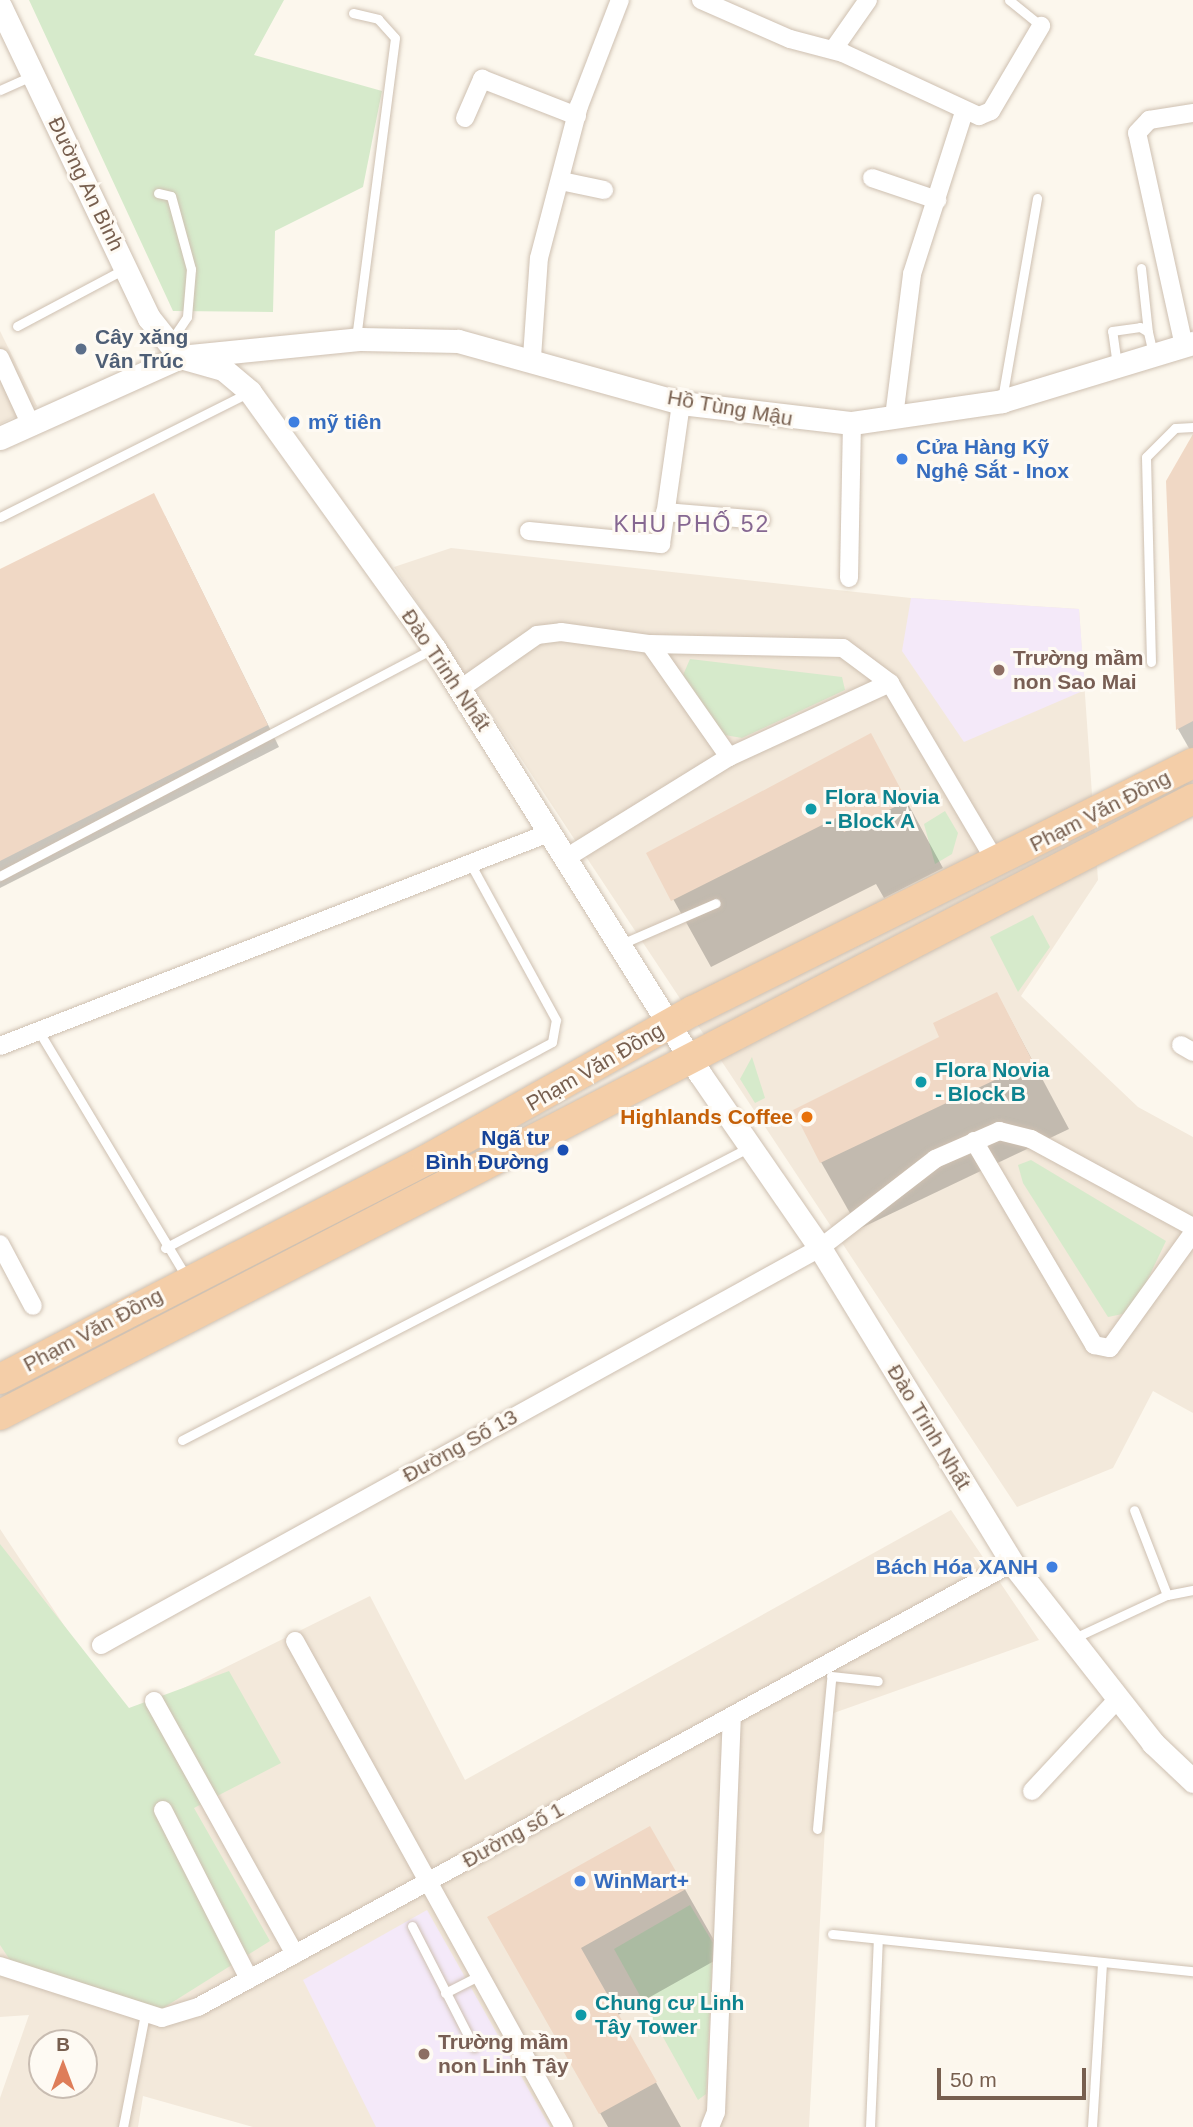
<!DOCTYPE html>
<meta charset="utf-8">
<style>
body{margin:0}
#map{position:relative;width:1193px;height:2127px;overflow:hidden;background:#fcf7ed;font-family:Helvetica,sans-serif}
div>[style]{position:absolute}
.residential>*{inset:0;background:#f3e9db}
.education>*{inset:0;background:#f4e9f9}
.green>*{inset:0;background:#d6eacb}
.shadow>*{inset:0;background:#0003}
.building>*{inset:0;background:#f0d8c5}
.roads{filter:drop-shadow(0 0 2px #cec0b1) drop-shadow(0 0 2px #cec0b1)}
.service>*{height:9px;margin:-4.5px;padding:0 4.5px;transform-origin:4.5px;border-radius:4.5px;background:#fff}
.minor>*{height:18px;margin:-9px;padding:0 9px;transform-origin:9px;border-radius:9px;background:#fff}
.tertiary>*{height:23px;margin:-11.5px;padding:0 11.5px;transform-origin:11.5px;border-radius:11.5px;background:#fff}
.trunk>*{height:30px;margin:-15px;padding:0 15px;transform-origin:15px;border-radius:15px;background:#f4cea8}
.dots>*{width:19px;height:19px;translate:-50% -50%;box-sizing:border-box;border:4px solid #fefaf3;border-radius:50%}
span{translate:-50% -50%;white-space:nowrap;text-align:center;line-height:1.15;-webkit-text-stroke:6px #fefaf3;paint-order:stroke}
.street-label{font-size:21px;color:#775f4f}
.service-label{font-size:21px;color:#4e5e75;font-weight:700}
.left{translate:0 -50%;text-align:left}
.shop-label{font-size:21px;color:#366cbe;font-weight:700}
.right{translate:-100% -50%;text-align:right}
.education-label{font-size:21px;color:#785e54;font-weight:700}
.culture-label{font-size:21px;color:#0d838f;font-weight:700}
.food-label{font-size:21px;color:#c56008;font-weight:700}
.transit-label{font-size:21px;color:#164399;font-weight:700}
.neighbourhood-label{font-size:23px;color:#866892;letter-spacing:2px}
.north{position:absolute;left:28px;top:2029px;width:70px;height:70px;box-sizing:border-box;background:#fefaf3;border:2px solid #c8bcb1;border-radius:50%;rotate:0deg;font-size:19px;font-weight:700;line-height:28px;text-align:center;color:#775f4f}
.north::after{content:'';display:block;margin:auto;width:24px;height:32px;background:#de7d59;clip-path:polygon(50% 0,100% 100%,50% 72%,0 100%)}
.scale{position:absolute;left:937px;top:2068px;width:149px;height:32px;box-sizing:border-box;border:4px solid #775f4f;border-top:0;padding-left:9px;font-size:21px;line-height:24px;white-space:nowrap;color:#775f4f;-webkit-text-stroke:5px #fefaf3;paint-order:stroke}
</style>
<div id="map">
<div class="residential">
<div style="clip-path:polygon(0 331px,37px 406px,0 424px)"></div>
<div style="clip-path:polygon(451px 548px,911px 598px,1079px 609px,1098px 880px,1021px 996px,1138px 1107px,1193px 1137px,1193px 1413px,1153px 1391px,1113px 1468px,1017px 1507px,394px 567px)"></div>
<div style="clip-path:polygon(evenodd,951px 1510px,1039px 1640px,831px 1714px,809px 2127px,253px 2127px,143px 2096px,138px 2127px,0 2127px,0 2098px,29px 2015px,0 2017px,0 1529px,125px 1717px,370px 1596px,465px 1780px,951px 1510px,42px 2043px,84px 2043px,84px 2085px,42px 2085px,42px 2043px)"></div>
</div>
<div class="education">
<div style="clip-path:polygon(911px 598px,1079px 609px,1085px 690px,964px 742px,902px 651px)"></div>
<div style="clip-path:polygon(427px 1910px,550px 2127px,376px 2127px,303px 1980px)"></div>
</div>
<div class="green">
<div style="clip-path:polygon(29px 0,284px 0,254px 55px,382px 91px,363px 187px,275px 231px,273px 312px,173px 311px)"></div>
<div style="clip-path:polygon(690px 659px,842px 677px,845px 690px,742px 738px,725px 735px,683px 675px)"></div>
<div style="clip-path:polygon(945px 811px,958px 833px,952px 854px,935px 864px,924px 824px)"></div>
<div style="clip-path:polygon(1033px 915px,1050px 947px,1018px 992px,990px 937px)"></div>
<div style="clip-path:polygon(752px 1057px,765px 1098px,755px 1103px,740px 1079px)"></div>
<div style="clip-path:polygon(1031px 1160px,1166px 1241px,1132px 1312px,1108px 1317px,1023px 1183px,1018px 1165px)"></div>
<div style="clip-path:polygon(0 1544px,129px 1708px,229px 1671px,281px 1763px,194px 1808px,270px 1941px,160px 2010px,12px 1963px,0 1945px)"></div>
<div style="clip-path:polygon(690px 1905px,713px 1943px,706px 2094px,698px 2100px,614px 1949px)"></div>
</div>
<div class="shadow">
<div style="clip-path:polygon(1193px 441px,1193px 748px,1190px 750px,1178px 729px,1168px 481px)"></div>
<div style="clip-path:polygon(165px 516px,279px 747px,0 888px,0 571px)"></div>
<div style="clip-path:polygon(871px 736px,943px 868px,884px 898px,876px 884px,711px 967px,648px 854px)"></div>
<div style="clip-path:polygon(997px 994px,1069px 1129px,859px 1229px,821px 1162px,942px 1037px)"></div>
<div style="clip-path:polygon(650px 1828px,723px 1956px,618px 2015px,681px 2127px,608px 2127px,490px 1918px)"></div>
</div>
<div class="building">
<div style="clip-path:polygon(1193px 434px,1193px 721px,1176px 730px,1166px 481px)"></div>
<div style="clip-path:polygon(154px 493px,268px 725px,0 861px,0 569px)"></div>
<div style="clip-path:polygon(871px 733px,907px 801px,844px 832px,836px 818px,671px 901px,646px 853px)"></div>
<div style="clip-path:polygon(997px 992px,1033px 1062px,820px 1163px,793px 1110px,939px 1037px,933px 1023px)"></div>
<div style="clip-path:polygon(650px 1826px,686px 1889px,581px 1948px,657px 2082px,599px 2114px,487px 1917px)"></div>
</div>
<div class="roads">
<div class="service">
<div style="left:1009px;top:0;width:41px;rotate:39.1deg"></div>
<div style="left:353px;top:13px;width:26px;rotate:13deg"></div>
<div style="left:378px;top:19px;width:25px;rotate:48deg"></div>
<div style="left:395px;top:38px;width:303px;rotate:97.4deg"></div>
<div style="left:0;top:90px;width:35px;rotate:-24deg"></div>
<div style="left:158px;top:193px;width:13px;rotate:13deg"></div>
<div style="left:171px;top:196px;width:76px;rotate:74.7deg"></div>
<div style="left:191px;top:269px;width:48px;rotate:94.8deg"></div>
<div style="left:187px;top:317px;width:29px;rotate:124deg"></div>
<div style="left:1141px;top:268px;width:64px;rotate:83.8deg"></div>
<div style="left:17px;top:326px;width:121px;rotate:-28deg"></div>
<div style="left:1117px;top:365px;width:34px;rotate:-98deg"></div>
<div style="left:1112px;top:331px;width:28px;rotate:-8deg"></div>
<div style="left:1140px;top:327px;width:9px;rotate:32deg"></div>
<div style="left:1148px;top:332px;width:22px;rotate:77deg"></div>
<div style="left:1002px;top:399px;width:204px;rotate:-80.1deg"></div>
<div style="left:0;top:517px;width:277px;rotate:-26.6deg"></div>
<div style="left:1151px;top:662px;width:205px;rotate:-91.4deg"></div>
<div style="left:1146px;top:457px;width:41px;rotate:-45deg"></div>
<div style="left:1175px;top:428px;width:18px;rotate:-3deg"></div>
<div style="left:0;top:876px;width:488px;rotate:-27.7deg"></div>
<div style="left:621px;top:944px;width:103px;rotate:-23.3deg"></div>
<div style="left:38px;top:1030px;width:289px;rotate:59deg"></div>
<div style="left:165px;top:1248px;width:438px;rotate:-28deg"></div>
<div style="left:552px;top:1042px;width:22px;rotate:-80deg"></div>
<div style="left:556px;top:1020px;width:181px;rotate:-118.7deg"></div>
<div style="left:182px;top:1440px;width:639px;rotate:-27.29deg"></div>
<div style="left:1167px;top:1595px;width:26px;rotate:-11deg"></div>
<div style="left:1072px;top:1639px;width:105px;rotate:-24.9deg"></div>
<div style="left:1167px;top:1595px;width:91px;rotate:-111.2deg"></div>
<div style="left:831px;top:1676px;width:47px;rotate:6.1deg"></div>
<div style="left:817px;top:1829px;width:150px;rotate:-84.6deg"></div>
<div style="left:412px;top:1926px;width:136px;rotate:62.9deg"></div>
<div style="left:832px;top:1934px;width:363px;rotate:5.9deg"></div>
<div style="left:445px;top:1993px;width:38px;rotate:-27deg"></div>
<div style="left:123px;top:2127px;width:115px;rotate:-79deg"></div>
<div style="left:870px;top:2127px;width:188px;rotate:-87.6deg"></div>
<div style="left:1092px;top:2127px;width:165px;rotate:-86.5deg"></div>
</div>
<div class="minor">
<div style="left:701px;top:0;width:97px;rotate:23.7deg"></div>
<div style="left:790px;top:39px;width:55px;rotate:14.8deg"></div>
<div style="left:843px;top:53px;width:150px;rotate:24.9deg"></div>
<div style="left:979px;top:116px;width:13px;rotate:-23deg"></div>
<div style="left:991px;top:111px;width:99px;rotate:-59.5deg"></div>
<div style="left:833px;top:50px;width:61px;rotate:-55deg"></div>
<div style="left:465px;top:118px;width:43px;rotate:-66.4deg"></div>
<div style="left:482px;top:79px;width:102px;rotate:21.3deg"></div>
<div style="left:872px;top:178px;width:69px;rotate:18.7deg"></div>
<div style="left:561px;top:181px;width:44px;rotate:11.8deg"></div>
<div style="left:1184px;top:346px;width:218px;rotate:-102.4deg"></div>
<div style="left:1137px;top:133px;width:18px;rotate:-47deg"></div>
<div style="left:1149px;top:120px;width:45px;rotate:-9deg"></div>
<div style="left:532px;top:357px;width:99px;rotate:-86deg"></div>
<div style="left:539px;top:258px;width:157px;rotate:-75.3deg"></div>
<div style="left:579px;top:106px;width:114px;rotate:-68.9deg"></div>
<div style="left:0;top:358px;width:72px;rotate:65.2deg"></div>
<div style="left:894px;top:417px;width:144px;rotate:-82.8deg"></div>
<div style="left:912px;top:274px;width:170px;rotate:-72.2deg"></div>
<div style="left:665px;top:512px;width:96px;rotate:4.8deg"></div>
<div style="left:529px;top:531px;width:133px;rotate:5.6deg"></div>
<div style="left:661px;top:544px;width:142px;rotate:-81.9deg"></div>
<div style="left:849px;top:578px;width:155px;rotate:-88.9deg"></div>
<div style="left:650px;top:644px;width:138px;rotate:55deg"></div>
<div style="left:460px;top:689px;width:94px;rotate:-35deg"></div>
<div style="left:537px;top:635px;width:24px;rotate:-7deg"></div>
<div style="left:561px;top:632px;width:90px;rotate:7.7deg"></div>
<div style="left:650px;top:644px;width:193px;rotate:1.2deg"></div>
<div style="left:843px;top:648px;width:59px;rotate:36.7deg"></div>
<div style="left:890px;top:683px;width:210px;rotate:59.4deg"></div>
<div style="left:566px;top:858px;width:192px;rotate:-31.8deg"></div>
<div style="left:729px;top:757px;width:177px;rotate:-24.7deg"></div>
<div style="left:1181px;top:1045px;width:14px;rotate:30deg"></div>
<div style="left:0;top:1046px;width:589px;rotate:-21.21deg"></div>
<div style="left:974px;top:1141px;width:237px;rotate:59.5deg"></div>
<div style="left:1094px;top:1345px;width:16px;rotate:11deg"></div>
<div style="left:1110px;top:1348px;width:142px;rotate:-54.2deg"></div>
<div style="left:0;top:1244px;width:70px;rotate:62deg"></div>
<div style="left:295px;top:1641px;width:555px;rotate:61.04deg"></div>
<div style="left:101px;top:1645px;width:821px;rotate:-28.91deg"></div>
<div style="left:820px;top:1248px;width:145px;rotate:-37.7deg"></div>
<div style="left:935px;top:1159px;width:70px;rotate:-23.6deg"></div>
<div style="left:999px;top:1131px;width:33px;rotate:14deg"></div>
<div style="left:1031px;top:1139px;width:184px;rotate:28.5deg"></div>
<div style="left:154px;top:1701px;width:290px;rotate:60.9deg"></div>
<div style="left:1032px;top:1791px;width:125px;rotate:-47deg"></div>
<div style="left:163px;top:1810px;width:190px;rotate:63deg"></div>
<div style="left:0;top:1966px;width:170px;rotate:17.8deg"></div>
<div style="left:162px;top:2018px;width:38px;rotate:-17deg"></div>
<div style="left:198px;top:2007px;width:927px;rotate:-28.61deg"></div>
<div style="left:710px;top:2127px;width:16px;rotate:-68deg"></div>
<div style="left:716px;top:2112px;width:396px;rotate:-87.7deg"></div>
</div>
<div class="tertiary">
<div style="left:0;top:6px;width:346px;rotate:64.5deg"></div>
<div style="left:149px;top:318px;width:50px;rotate:51.5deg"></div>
<div style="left:180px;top:357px;width:45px;rotate:15.6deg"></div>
<div style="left:223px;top:369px;width:35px;rotate:40deg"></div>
<div style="left:250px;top:392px;width:315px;rotate:54.3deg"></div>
<div style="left:434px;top:648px;width:502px;rotate:58.02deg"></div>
<div style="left:700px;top:1074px;width:211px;rotate:55.4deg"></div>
<div style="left:820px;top:1248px;width:369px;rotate:58.6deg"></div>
<div style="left:1012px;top:1563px;width:229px;rotate:51.9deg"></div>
<div style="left:1153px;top:1743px;width:55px;rotate:43.5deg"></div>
<div style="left:0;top:438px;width:197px;rotate:-24.2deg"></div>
<div style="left:180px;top:357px;width:182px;rotate:-5.7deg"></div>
<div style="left:361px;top:339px;width:97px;rotate:1.2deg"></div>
<div style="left:458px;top:341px;width:231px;rotate:15.5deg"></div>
<div style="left:681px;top:403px;width:172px;rotate:6.7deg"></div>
<div style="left:852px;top:423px;width:152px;rotate:-8.3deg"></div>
<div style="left:1002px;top:401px;width:200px;rotate:-16.9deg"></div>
</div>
<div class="trunk">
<div style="left:0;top:1379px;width:479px;rotate:-27.2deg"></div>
<div style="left:426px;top:1160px;width:306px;rotate:-29.2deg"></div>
<div style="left:693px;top:1011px;width:558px;rotate:-26.38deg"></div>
<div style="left:0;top:1415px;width:1343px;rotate:-27.31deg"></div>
</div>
</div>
<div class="dots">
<div style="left:81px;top:349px;background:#5c6f8a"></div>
<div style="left:294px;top:422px;background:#3f7fe0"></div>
<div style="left:902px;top:459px;background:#3f7fe0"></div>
<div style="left:999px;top:670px;background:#8d6e63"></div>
<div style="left:811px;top:809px;background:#0f9aa8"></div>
<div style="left:921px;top:1082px;background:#0f9aa8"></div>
<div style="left:807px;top:1117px;background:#e8710a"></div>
<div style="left:563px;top:1150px;background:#1a4fb4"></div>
<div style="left:1052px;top:1567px;background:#3f7fe0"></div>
<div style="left:580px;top:1881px;background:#3f7fe0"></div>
<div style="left:581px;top:2015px;background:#0f9aa8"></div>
<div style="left:424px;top:2054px;background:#8d6e63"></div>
</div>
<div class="street-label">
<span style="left:86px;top:184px;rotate:64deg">Đường An Bình</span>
<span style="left:730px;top:408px;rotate:10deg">Hồ Tùng Mậu</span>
<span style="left:446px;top:670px;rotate:56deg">Đào Trinh Nhất</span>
<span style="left:1100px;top:811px;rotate:-27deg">Phạm Văn Đồng</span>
<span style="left:595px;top:1067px;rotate:-30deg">Phạm Văn Đồng</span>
<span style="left:93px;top:1330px;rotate:-28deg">Phạm Văn Đồng</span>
<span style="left:929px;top:1427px;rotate:59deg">Đào Trinh Nhất</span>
<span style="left:460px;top:1446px;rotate:-29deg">Đường Số 13</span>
<span style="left:513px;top:1835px;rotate:-29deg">Đường số 1</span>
</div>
<div class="service-label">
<span class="left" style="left:95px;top:349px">Cây xăng<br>Vân Trúc</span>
</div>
<div class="shop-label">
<span class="left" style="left:308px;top:422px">mỹ tiên</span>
<span class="left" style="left:916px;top:459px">Cửa Hàng Kỹ<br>Nghệ Sắt - Inox</span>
<span class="right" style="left:1038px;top:1567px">Bách Hóa XANH</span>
<span class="left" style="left:594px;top:1881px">WinMart+</span>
</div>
<div class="education-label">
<span class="left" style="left:1013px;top:670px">Trường mầm<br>non Sao Mai</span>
<span class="left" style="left:438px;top:2054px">Trường mầm<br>non Linh Tây</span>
</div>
<div class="culture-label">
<span class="left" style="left:825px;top:809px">Flora Novia<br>- Block A</span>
<span class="left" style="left:935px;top:1082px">Flora Novia<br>- Block B</span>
<span class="left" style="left:595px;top:2015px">Chung cư Linh<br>Tây Tower</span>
</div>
<div class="food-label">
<span class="right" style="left:793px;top:1117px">Highlands Coffee</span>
</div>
<div class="transit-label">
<span class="right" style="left:549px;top:1150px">Ngã tư<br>Bình Đường</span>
</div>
<div class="neighbourhood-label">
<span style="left:692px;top:524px">KHU PHỐ 52</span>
</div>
<div class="north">B</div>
<div class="scale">50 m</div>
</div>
